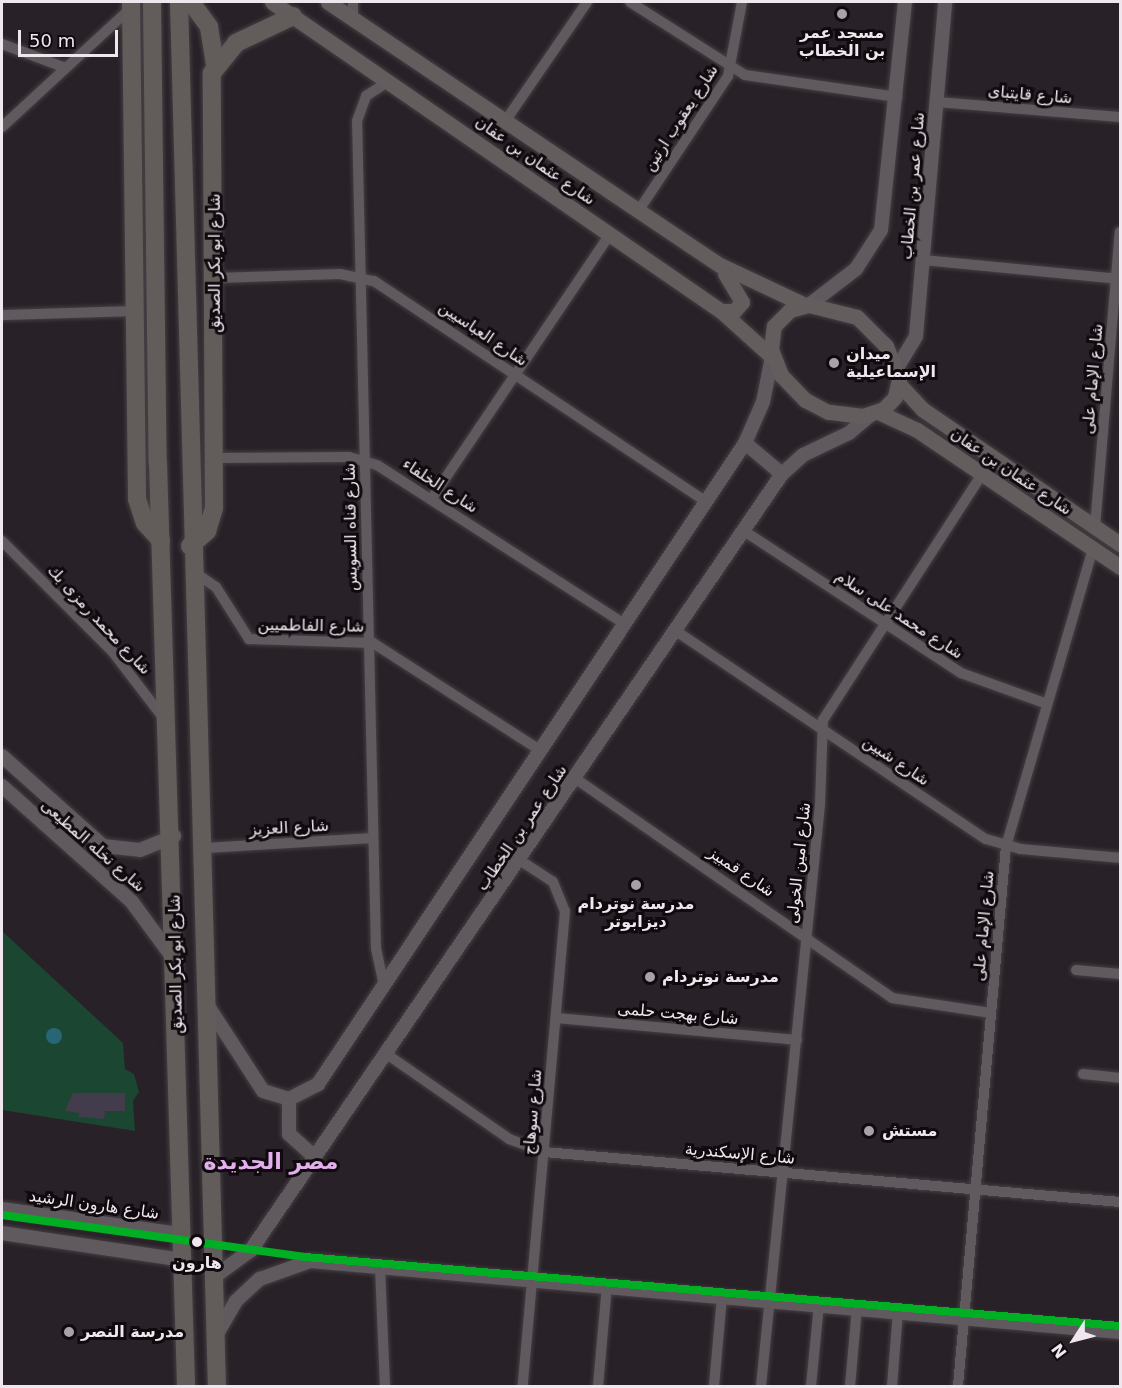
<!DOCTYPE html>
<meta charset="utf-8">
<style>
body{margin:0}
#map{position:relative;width:1122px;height:1388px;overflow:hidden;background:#282127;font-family:"DejaVu Sans","Noto Sans Arabic",sans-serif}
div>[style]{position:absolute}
.green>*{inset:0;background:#1b4631}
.water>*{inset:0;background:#276775}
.round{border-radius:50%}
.building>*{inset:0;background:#433c4d}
.roads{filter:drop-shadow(0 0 2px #453f44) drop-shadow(0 0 2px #453f44)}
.minor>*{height:10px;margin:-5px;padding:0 5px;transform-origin:5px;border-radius:5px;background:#605a5f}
.tertiary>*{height:14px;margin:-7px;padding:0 7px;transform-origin:7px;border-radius:7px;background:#605a5f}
.secondary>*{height:15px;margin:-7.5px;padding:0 7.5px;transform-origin:7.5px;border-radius:7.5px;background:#635d5e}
.primary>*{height:18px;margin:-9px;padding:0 9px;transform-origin:9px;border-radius:9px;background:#625d5a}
.metro-1>*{height:8px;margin:-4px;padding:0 4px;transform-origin:4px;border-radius:4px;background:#00af23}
.dots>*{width:16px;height:16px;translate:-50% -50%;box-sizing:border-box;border:3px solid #100a0f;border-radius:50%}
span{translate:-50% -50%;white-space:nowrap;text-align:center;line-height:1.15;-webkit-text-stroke:6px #100a0f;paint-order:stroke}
.poi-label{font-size:16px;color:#efe6ee;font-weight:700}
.left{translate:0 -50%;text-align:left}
.street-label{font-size:16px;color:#efe6ee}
.stop-label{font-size:16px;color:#efe6ee;font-weight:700}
.district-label{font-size:22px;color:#e3afec;font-weight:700}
.frame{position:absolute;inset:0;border:3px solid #efe6ee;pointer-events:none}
.north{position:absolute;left:1044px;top:1310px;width:60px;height:60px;-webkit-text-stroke:4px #100a0f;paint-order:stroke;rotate:234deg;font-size:16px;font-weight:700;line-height:24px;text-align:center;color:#efe6ee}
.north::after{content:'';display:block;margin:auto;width:21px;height:27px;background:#efe6ee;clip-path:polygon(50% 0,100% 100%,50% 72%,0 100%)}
.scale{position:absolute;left:18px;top:30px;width:100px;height:27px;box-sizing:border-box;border:3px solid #efe6ee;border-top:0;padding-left:8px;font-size:18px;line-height:21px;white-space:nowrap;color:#efe6ee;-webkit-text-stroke:4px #100a0f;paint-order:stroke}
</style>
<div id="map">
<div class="green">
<div style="clip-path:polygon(2px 931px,123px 1043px,125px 1069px,134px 1074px,139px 1092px,133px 1101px,135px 1131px,2px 1110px)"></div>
</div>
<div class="water">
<div class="round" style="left:46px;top:1028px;width:16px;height:16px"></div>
</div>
<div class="building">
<div style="clip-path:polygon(73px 1093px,125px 1093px,125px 1111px,105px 1111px,104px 1119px,79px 1117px,79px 1113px,65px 1111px)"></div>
</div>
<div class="roads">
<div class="minor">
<div style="left:353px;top:2px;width:17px;rotate:90deg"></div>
<div style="left:630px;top:2px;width:136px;rotate:32.4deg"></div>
<div style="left:745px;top:75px;width:154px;rotate:8.2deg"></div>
<div style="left:2px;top:44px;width:68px;rotate:20.6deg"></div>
<div style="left:936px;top:102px;width:185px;rotate:4.7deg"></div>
<div style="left:506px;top:120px;width:143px;rotate:-55.5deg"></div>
<div style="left:2px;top:127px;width:176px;rotate:-42.7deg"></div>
<div style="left:639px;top:210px;width:161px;rotate:-56.4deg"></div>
<div style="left:728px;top:76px;width:75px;rotate:-79.3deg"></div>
<div style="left:923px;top:260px;width:198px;rotate:5.5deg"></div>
<div style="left:216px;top:278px;width:124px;rotate:-1.8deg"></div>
<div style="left:340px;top:274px;width:35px;rotate:12deg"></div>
<div style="left:374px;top:281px;width:400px;rotate:33.6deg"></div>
<div style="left:2px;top:315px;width:136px;rotate:-1.7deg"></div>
<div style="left:213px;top:458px;width:136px;rotate:-0.4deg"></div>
<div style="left:349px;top:457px;width:29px;rotate:16deg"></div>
<div style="left:377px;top:465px;width:295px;rotate:32.7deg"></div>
<div style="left:432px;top:498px;width:318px;rotate:-56deg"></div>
<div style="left:1095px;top:527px;width:296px;rotate:-85.2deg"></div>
<div style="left:744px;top:531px;width:259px;rotate:33.2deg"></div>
<div style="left:961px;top:673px;width:91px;rotate:19.8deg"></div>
<div style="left:2px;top:541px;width:156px;rotate:45deg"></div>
<div style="left:112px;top:651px;width:87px;rotate:52.5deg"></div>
<div style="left:193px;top:571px;width:28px;rotate:35deg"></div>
<div style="left:216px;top:587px;width:62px;rotate:57.6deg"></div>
<div style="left:249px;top:639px;width:124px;rotate:1.8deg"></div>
<div style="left:373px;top:643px;width:200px;rotate:32.7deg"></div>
<div style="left:676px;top:631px;width:373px;rotate:33.9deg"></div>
<div style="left:986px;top:839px;width:35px;rotate:16deg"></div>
<div style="left:1020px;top:849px;width:100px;rotate:5.1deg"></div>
<div style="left:576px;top:779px;width:384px;rotate:34.7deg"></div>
<div style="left:892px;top:998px;width:100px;rotate:8.6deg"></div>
<div style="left:206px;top:848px;width:167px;rotate:-3.4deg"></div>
<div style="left:521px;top:861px;width:38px;rotate:33deg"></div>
<div style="left:553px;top:882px;width:31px;rotate:68deg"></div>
<div style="left:565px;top:911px;width:477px;rotate:95.1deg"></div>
<div style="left:1076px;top:970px;width:44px;rotate:5.2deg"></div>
<div style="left:384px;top:986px;width:38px;rotate:-102deg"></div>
<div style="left:376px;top:949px;width:828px;rotate:-91.31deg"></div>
<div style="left:357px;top:121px;width:27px;rotate:-70deg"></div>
<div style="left:366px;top:96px;width:27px;rotate:-33deg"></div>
<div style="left:556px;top:1018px;width:242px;rotate:5.2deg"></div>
<div style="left:385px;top:1053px;width:151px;rotate:34.7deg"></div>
<div style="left:509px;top:1139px;width:37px;rotate:20deg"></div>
<div style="left:544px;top:1152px;width:578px;rotate:4.96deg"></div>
<div style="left:1083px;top:1074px;width:37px;rotate:6deg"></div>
<div style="left:380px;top:1267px;width:119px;rotate:87.6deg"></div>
<div style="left:598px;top:1386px;width:100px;rotate:-84.9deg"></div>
<div style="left:714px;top:1386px;width:90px;rotate:-84.9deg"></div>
<div style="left:761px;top:1386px;width:585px;rotate:-84.21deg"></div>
<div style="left:820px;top:804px;width:84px;rotate:-88deg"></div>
<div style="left:823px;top:720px;width:293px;rotate:-57.1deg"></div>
<div style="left:811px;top:1386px;width:81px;rotate:-84.4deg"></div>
<div style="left:850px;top:1386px;width:78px;rotate:-84.9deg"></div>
<div style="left:892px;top:1386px;width:74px;rotate:-85.4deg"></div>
<div style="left:958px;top:1386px;width:542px;rotate:-84.92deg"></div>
<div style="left:1006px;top:846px;width:309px;rotate:-73.7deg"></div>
</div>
<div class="tertiary">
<div style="left:809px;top:305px;width:59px;rotate:-37.5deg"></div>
<div style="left:856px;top:269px;width:46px;rotate:-57.3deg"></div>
<div style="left:881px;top:230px;width:229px;rotate:-84deg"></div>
<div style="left:897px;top:368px;width:37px;rotate:-59deg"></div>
<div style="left:916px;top:336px;width:335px;rotate:-85deg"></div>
<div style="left:745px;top:443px;width:48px;rotate:40deg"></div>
<div style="left:2px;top:756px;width:135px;rotate:41.7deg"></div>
<div style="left:103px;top:846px;width:37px;rotate:6deg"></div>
<div style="left:140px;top:850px;width:37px;rotate:-22deg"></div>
<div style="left:2px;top:786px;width:174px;rotate:41.7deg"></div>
<div style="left:132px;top:902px;width:69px;rotate:53.8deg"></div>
<div style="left:208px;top:1006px;width:101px;rotate:57.1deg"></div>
<div style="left:263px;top:1091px;width:27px;rotate:17deg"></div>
<div style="left:289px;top:1099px;width:33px;rotate:-27deg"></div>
<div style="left:318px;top:1084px;width:770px;rotate:-56.33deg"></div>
<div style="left:745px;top:443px;width:45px;rotate:-66.3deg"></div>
<div style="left:763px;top:402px;width:46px;rotate:-78.7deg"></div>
<div style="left:289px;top:1099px;width:35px;rotate:90deg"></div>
<div style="left:289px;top:1134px;width:31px;rotate:42deg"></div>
<div style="left:2px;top:1209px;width:181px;rotate:8deg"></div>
<div style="left:2px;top:1233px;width:182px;rotate:8.5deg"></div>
<div style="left:214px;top:1277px;width:46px;rotate:-36.1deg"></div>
<div style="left:251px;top:1250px;width:940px;rotate:-55.62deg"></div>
<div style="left:782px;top:474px;width:28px;rotate:-42deg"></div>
<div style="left:803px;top:455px;width:51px;rotate:-25.6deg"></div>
<div style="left:849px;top:433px;width:30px;rotate:-40deg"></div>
<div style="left:217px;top:1334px;width:38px;rotate:-60deg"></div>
<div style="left:236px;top:1301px;width:33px;rotate:-43deg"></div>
<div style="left:260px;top:1279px;width:53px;rotate:-19.8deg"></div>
<div style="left:310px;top:1261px;width:813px;rotate:5.01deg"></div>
</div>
<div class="secondary">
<div style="left:272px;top:2px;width:545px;rotate:34.54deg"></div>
<div style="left:721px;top:311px;width:69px;rotate:42deg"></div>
<div style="left:328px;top:2px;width:472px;rotate:33.9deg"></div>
<div style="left:720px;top:265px;width:94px;rotate:25.2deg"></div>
<div style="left:809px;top:305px;width:49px;rotate:14deg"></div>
<div style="left:857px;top:317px;width:41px;rotate:45deg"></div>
<div style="left:886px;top:346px;width:35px;rotate:68deg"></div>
<div style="left:899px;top:379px;width:18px;rotate:103deg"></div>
<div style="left:895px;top:397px;width:16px;rotate:133deg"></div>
<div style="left:884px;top:409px;width:22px;rotate:162deg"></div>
<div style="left:863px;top:416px;width:35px;rotate:-173deg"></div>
<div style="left:828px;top:412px;width:26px;rotate:-152deg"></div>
<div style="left:805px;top:400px;width:35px;rotate:-134deg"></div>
<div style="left:781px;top:375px;width:28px;rotate:-111deg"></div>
<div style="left:771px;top:349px;width:23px;rotate:-83deg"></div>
<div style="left:774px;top:326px;width:23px;rotate:-45deg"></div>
<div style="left:790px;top:310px;width:20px;rotate:-15deg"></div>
<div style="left:721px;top:311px;width:13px"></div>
<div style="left:734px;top:311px;width:12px;rotate:-48deg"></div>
<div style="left:742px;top:302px;width:33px;rotate:-121deg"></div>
<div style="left:899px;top:384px;width:34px;rotate:47deg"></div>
<div style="left:922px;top:409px;width:240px;rotate:34.3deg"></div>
<div style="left:878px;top:412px;width:43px;rotate:24.8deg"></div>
<div style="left:917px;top:430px;width:245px;rotate:34deg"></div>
</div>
<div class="primary">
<div style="left:131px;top:2px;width:497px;rotate:89.3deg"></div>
<div style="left:137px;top:499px;width:25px;rotate:72deg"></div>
<div style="left:145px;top:523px;width:24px;rotate:48deg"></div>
<div style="left:152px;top:2px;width:461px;rotate:89.3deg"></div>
<div style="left:158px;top:463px;width:923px;rotate:88.26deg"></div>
<div style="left:179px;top:2px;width:1385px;rotate:88.43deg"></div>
<div style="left:191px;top:2px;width:31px;rotate:54deg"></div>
<div style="left:209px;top:27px;width:36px;rotate:81deg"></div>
<div style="left:190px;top:546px;width:23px;rotate:-41deg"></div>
<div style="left:207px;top:531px;width:24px;rotate:-73deg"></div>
<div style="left:214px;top:508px;width:435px;rotate:-90.3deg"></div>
<div style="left:212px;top:73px;width:38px;rotate:-51deg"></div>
<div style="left:236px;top:43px;width:63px;rotate:-25.3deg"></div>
</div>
</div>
<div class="metro-1">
<div style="left:2px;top:1215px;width:306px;rotate:7.9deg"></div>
<div style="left:305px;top:1257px;width:818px;rotate:4.84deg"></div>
</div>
<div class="dots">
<div style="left:842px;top:14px;background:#a9a1a8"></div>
<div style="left:834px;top:363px;background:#a9a1a8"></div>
<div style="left:636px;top:885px;background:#a9a1a8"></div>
<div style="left:650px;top:977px;background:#a9a1a8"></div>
<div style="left:869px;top:1131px;background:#a9a1a8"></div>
<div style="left:197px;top:1242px;background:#efe6ee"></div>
<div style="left:69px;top:1332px;background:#a9a1a8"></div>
</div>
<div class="poi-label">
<span style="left:842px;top:42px">مسجد عمر<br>بن الخطاب</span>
<span class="left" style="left:846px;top:363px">ميدان<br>الإسماعيلية</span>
<span style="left:636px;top:913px">مدرسة نوتردام<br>ديزابوتر</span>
<span class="left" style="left:662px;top:977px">مدرسة نوتردام</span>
<span class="left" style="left:882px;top:1131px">مستش</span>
<span class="left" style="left:81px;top:1332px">مدرسة النصر</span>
</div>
<div class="street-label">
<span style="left:1030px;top:95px;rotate:5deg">شارع قايتباى</span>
<span style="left:681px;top:118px;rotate:-57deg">شارع يعقوب ارتين</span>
<span style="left:535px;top:161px;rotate:35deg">شارع عثمان بن عفان</span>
<span style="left:913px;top:186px;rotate:-85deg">شارع عمر بن الخطاب</span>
<span style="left:215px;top:263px;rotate:-90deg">شارع ابو بكر الصديق</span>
<span style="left:483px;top:334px;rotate:34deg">شارع العباسيين</span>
<span style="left:1093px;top:379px;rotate:-85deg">شارع الإمام على</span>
<span style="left:1011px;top:472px;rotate:34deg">شارع عثمان بن عفان</span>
<span style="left:440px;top:486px;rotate:33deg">شارع الخلفاء</span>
<span style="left:351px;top:527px;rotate:-91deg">شارع قناه السويس</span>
<span style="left:899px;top:615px;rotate:33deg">شارع محمد على سلام</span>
<span style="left:99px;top:620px;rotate:47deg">شارع محمد رمزى بك</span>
<span style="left:311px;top:626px;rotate:1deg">شارع الفاطميين</span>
<span style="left:896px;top:761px;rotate:34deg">شارع شبين</span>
<span style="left:289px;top:828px;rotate:-3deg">شارع العزيز</span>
<span style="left:522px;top:828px;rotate:-56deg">شارع عمر بن الخطاب</span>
<span style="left:93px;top:846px;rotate:41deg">شارع نخله المطيعى</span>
<span style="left:799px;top:863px;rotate:-84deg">شارع امين الخولى</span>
<span style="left:741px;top:872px;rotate:34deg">شارع قمبيز</span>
<span style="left:984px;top:926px;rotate:-85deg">شارع الإمام على</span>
<span style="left:176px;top:964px;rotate:-91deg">شارع ابو بكر الصديق</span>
<span style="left:678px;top:1014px;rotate:5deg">شارع بهجت حلمى</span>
<span style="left:533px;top:1112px;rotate:-85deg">شارع سوهاج</span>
<span style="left:740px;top:1154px;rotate:5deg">شارع الإسكندرية</span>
<span style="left:94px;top:1205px;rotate:8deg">شارع هارون الرشيد</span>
</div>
<div class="stop-label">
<span style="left:197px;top:1263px">هارون</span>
</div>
<div class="district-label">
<span style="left:271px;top:1162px">مصر الجديدة</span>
</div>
<div class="frame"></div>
<div class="north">N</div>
<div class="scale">50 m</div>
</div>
